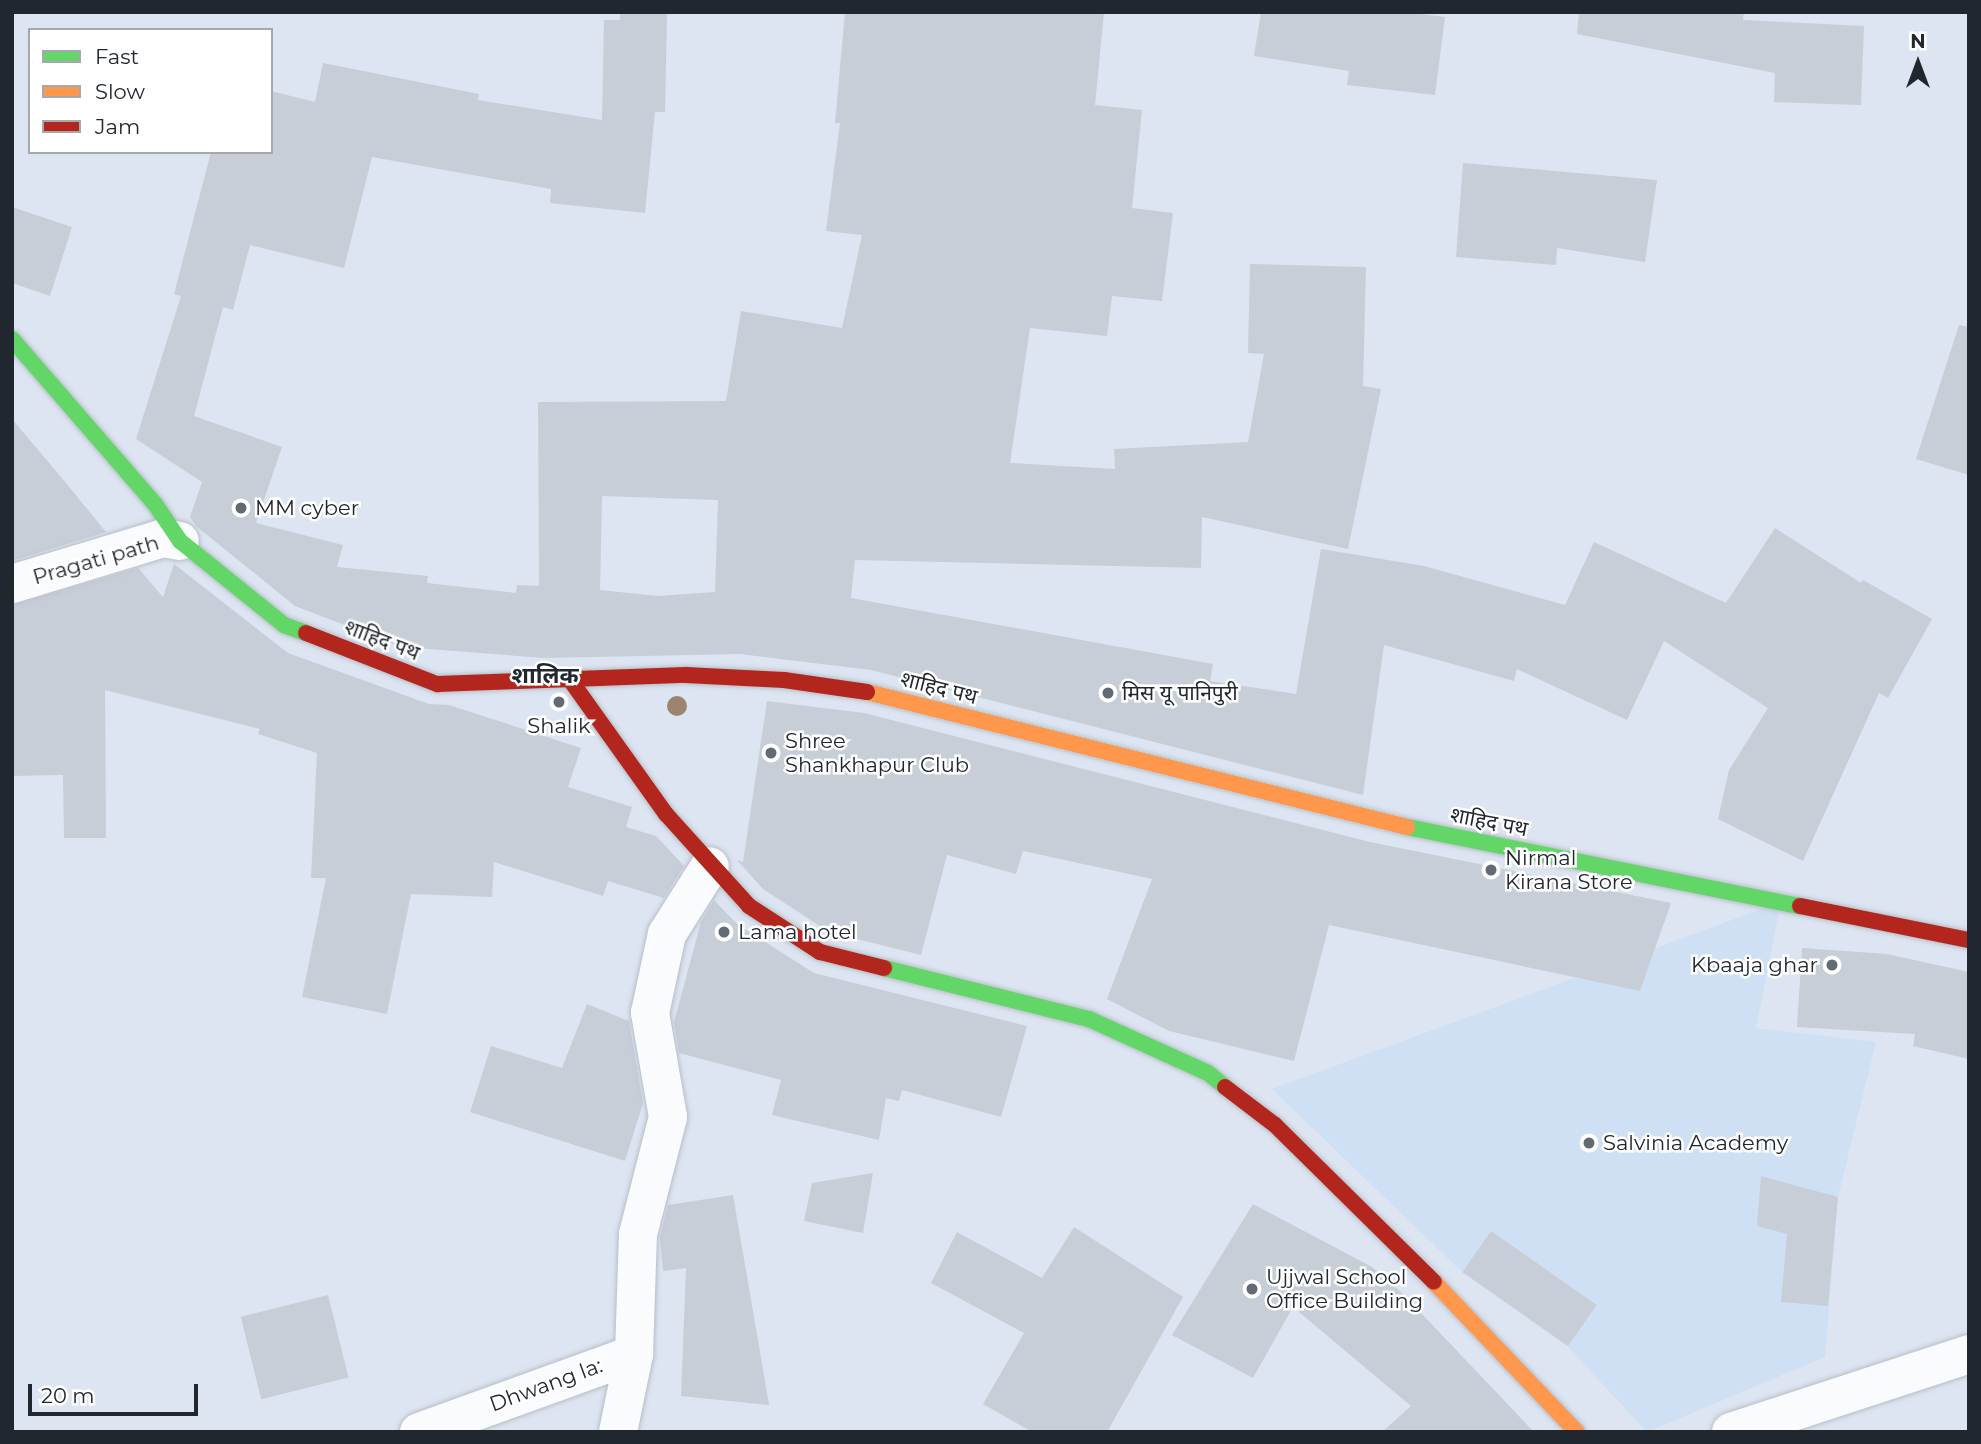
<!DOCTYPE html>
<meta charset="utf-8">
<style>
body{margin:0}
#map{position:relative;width:1981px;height:1444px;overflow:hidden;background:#dce5f1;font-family:Montserrat,"Noto Sans Devanagari",sans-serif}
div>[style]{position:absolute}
.built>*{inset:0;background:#cfe0f4}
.building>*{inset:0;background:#c7ced8;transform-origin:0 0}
.roads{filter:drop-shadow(0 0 2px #b7bec7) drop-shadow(0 0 2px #b7bec7)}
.street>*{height:38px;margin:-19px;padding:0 19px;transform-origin:19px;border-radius:19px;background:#fafbfd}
.fast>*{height:16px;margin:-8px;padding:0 8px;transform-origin:8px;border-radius:8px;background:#63d668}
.slow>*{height:16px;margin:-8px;padding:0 8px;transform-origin:8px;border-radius:8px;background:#ff974d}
.jam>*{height:16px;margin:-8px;padding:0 8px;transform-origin:8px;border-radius:8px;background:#b3261e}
.trees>*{width:20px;height:20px;margin:-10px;border-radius:50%;background:#9c856e}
.dots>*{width:19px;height:19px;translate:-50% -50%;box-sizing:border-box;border:4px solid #fff;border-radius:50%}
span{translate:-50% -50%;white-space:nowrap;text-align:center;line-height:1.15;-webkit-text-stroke:5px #fff;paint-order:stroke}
.poi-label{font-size:21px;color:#21272f}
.left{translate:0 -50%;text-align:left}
.right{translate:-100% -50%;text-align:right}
.street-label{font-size:21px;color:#21272f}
.neighbourhood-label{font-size:23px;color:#21272f;font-weight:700}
.frame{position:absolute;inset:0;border:14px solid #21272f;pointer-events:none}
.legend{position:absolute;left:28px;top:28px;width:245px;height:126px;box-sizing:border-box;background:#fff;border:2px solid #a6a9ac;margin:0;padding:9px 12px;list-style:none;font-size:21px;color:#21272f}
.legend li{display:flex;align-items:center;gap:14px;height:35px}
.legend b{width:35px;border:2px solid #a6a9ac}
.north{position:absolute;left:1883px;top:28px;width:70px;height:70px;-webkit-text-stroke:5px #fff;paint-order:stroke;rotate:0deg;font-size:19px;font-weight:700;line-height:28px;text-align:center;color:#21272f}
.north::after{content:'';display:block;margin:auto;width:24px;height:32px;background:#21272f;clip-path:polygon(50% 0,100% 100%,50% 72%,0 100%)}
.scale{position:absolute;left:28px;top:1384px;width:170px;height:32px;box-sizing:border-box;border:4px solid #21272f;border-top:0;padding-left:9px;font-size:21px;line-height:24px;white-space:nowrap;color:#21272f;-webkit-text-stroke:5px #fff;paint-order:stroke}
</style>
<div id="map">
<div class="built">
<div style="clip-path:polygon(1781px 902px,1756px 1028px,1876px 1042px,1838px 1197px,1825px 1357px,1647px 1432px,1568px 1347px,1462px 1272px,1272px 1089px)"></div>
</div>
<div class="building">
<div style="clip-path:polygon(evenodd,620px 12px,667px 12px,665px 112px,655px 112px,645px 213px,550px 203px,551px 189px,372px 157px,344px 268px,250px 245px,233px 310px,223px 307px,194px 416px,282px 447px,256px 523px,343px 545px,337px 567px,428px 576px,427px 583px,516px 593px,517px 585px,539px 586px,538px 402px,726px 401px,741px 311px,842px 328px,862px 235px,826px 231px,840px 123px,835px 123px,845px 12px,1104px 12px,1095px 105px,1142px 110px,1132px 208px,1173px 213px,1162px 301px,1112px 296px,1107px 336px,1030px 328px,1010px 463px,1115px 469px,1114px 449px,1248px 442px,1264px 354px,1248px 353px,1250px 264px,1366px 267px,1363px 386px,1381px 389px,1348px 549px,1202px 517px,1201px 568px,855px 560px,851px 598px,1213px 664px,1210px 681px,1296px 694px,1321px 549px,1424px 566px,1565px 605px,1594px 542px,1726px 603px,1775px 528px,1861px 583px,1863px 580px,1932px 619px,1888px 698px,1879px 693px,1803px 861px,1718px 819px,1729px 770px,1768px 708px,1664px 641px,1627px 720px,1517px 669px,1514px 681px,1384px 645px,1363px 795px,871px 670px,740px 654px,545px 658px,402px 647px,295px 606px,196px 526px,190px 517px,202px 482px,136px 439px,181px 296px,174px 294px,211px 152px,271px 153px,271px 91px,315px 102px,323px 63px,479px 94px,478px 100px,602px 120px,604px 20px,620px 20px,620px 12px,602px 496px,718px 500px,715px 592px,658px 596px,600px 590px,602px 496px)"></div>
<div style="clip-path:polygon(1261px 12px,1404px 12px,1445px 17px,1435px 95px,1347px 85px,1349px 71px,1254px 56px)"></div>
<div style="clip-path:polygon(1579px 12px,1744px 12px,1743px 20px,1864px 26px,1861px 105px,1774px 102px,1775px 73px,1577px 34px)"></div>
<div style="clip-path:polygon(1463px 163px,1657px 180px,1645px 262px,1557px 248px,1556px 265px,1456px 257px)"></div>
<div style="clip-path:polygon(12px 207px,72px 227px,50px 296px,12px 283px)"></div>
<div style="clip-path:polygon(1959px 325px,1969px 327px,1969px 475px,1916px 459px)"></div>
<div style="clip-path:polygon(12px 419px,61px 477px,106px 532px,12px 561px)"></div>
<div style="clip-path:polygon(174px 564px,288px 653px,429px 704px,449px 705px,581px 748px,568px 787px,632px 807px,626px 827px,656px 836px,684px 866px,664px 898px,608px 881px,603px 896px,494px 862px,492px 897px,411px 894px,387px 1014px,302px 997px,326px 878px,311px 878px,317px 753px,258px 734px,260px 729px,105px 690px,106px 838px,64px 838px,63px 775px,12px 776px,12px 605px,138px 568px,163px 597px)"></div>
<div style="clip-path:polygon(767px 701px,864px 713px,1370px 842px,1671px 903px,1640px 991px,1329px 925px,1294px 1061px,1169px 1031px,1107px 999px,1152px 879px,1023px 851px,1016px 874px,947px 855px,921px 955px,829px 932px,763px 889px,737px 860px,743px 862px)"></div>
<div style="clip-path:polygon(714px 900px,737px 924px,814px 973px,1027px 1026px,1001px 1117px,902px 1090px,899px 1101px,886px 1098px,879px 1140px,772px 1115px,781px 1080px,679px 1053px,674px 1022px,701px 922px)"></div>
<div style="clip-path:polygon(1802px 948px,1887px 954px,1969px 972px,1969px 1059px,1913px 1046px,1915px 1034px,1797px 1027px)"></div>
<div style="clip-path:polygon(587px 1004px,629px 1021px,643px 1103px,625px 1161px,470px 1112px,491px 1046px,562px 1068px)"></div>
<div style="clip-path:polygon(873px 1173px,863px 1233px,804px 1221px,812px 1183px)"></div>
<div style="clip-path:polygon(1761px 1176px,1838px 1197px,1828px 1306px,1781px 1302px,1787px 1234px,1757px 1226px)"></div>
<div style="clip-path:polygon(733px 1195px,760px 1352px,769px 1405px,681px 1396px,686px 1268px,663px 1271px,660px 1237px,668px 1205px)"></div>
<div style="clip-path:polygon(1253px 1204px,1372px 1267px,1402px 1293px,1534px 1432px,1382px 1432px,1411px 1406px,1293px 1307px,1253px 1378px,1172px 1335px)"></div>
<div style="clip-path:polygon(1074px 1227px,1183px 1297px,1107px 1432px,1032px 1432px,983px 1404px,1024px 1333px,931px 1283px,957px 1232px,1042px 1278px)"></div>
<div style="left:1491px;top:1231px;width:129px;height:50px;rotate:35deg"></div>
<div style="left:328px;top:1295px;width:85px;height:90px;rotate:76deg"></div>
</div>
<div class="roads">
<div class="street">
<div style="left:12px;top:584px;width:158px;rotate:-16.9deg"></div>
<div style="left:163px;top:538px;width:17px;rotate:10deg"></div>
<div style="left:419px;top:1432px;width:229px;rotate:-19.9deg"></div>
<div style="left:618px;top:1432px;width:80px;rotate:-78.4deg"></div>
<div style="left:634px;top:1354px;width:120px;rotate:-88.1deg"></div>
<div style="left:638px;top:1234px;width:121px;rotate:-75.6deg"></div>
<div style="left:668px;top:1117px;width:106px;rotate:-99.8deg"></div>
<div style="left:650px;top:1013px;width:81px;rotate:-77.9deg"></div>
<div style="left:667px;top:934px;width:80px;rotate:-57.7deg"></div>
<div style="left:1731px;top:1432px;width:250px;rotate:-18.1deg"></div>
</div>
<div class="fast">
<div style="left:12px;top:339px;width:218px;rotate:49.1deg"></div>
<div style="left:155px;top:504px;width:45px;rotate:56deg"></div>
<div style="left:180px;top:541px;width:134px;rotate:38.9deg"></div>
<div style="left:284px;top:625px;width:23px;rotate:20deg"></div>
<div style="left:1407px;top:827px;width:401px;rotate:11.4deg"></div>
<div style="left:884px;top:968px;width:211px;rotate:14deg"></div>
<div style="left:1089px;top:1019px;width:131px;rotate:24.4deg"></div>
<div style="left:1208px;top:1073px;width:22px;rotate:39deg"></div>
</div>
<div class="slow">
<div style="left:867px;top:692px;width:557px;rotate:14.04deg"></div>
<div style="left:1434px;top:1282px;width:207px;rotate:46.4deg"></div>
</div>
<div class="jam">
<div style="left:306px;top:633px;width:141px;rotate:21.3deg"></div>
<div style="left:437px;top:684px;width:249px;rotate:-2.1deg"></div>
<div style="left:686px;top:675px;width:98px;rotate:2.9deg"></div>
<div style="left:784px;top:680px;width:84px;rotate:8.2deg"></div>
<div style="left:571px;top:681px;width:163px;rotate:54.5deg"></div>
<div style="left:666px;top:814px;width:124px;rotate:47.9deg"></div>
<div style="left:749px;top:906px;width:85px;rotate:32.9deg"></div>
<div style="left:820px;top:952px;width:66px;rotate:14deg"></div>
<div style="left:1800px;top:906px;width:172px;rotate:11.4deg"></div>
<div style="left:1225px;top:1087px;width:63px;rotate:37.2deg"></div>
<div style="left:1275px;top:1125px;width:223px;rotate:44.6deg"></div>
</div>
</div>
<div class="trees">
<div style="left:677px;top:706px"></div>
</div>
<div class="dots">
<div style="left:241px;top:508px;background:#626a73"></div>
<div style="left:1108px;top:693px;background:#626a73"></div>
<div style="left:559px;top:702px;background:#626a73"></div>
<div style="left:771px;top:753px;background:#626a73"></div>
<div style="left:1491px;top:870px;background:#626a73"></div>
<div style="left:724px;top:932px;background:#626a73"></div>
<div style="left:1832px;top:965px;background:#626a73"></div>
<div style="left:1589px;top:1143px;background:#626a73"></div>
<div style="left:1252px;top:1289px;background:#626a73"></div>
</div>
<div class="poi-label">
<span class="left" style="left:255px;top:508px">MM cyber</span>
<span class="left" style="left:1122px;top:693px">मिस यू पानिपुरी</span>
<span style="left:559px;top:726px">Shalik</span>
<span class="left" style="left:785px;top:753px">Shree<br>Shankhapur Club</span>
<span class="left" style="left:1505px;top:870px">Nirmal<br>Kirana Store</span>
<span class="left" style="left:738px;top:932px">Lama hotel</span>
<span class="right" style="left:1818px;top:965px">Kbaaja ghar</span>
<span class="left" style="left:1603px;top:1143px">Salvinia Academy</span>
<span class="left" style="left:1266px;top:1289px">Ujjwal School<br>Office Building</span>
</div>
<div class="street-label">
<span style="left:96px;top:560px;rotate:-16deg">Pragati path</span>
<span style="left:382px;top:640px;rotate:21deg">शाहिद पथ</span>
<span style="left:939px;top:688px;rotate:14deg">शाहिद पथ</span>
<span style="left:1489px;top:822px;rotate:11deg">शाहिद पथ</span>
<span style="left:546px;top:1385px;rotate:-20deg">Dhwang la:</span>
</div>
<div class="neighbourhood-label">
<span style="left:545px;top:675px">शालिक</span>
</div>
<div class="frame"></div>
<ul class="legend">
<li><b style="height:9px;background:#63d668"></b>Fast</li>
<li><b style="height:9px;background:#ff974d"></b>Slow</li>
<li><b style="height:9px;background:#b3261e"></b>Jam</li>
</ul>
<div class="north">N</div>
<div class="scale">20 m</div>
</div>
